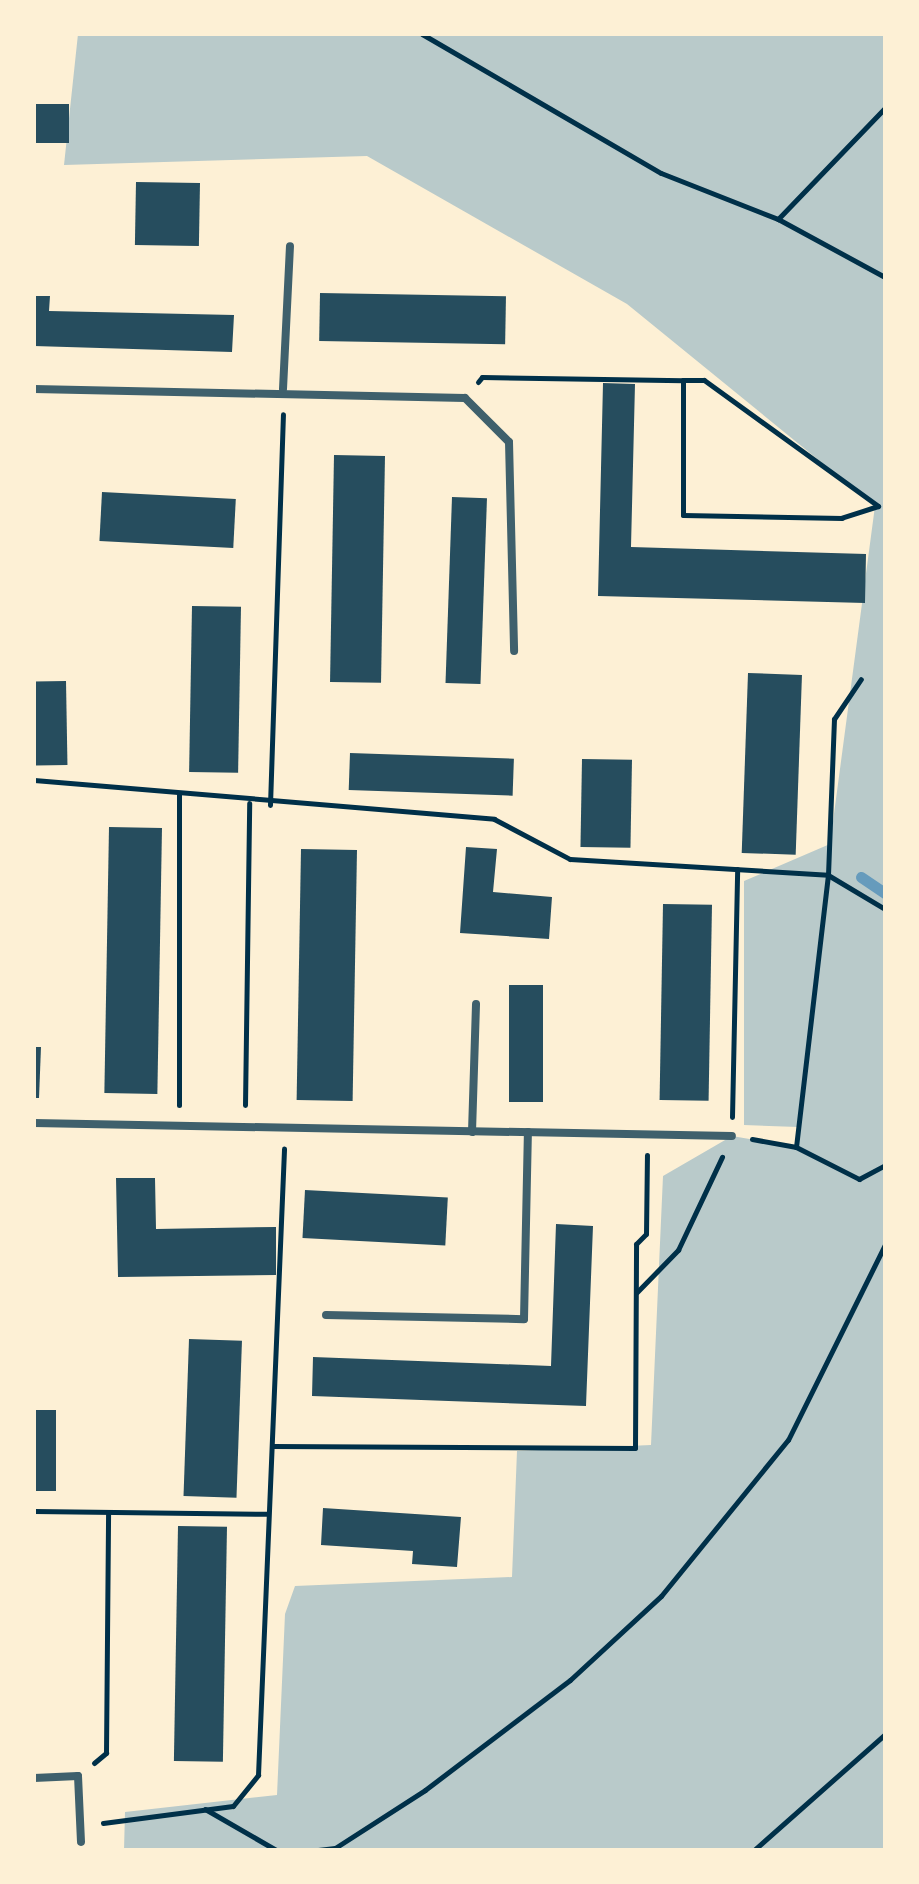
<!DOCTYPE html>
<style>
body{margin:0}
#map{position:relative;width:919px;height:1884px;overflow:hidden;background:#fdf0d5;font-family:Rubik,sans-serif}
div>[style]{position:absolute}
.green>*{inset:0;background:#b9caca}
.stream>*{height:11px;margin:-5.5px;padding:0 5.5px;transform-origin:5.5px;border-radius:5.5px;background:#669bbc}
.building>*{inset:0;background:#264d5e;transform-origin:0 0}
.path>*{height:5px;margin:-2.5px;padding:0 2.5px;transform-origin:2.5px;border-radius:2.5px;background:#003049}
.minor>*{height:8px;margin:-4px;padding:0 4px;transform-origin:4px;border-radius:4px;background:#3f606c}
span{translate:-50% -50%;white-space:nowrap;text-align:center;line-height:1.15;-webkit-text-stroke:7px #fdf0d5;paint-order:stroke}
.frame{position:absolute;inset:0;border:36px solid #fdf0d5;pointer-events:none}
</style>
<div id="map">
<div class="green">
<div style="clip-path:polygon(78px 34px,885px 34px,885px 1850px,124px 1850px,125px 1812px,277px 1795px,285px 1614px,295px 1586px,512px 1577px,517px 1451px,651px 1445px,663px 1176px,732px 1136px,795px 1147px,798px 1127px,744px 1125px,744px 881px,830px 844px,875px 506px,627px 304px,367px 156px,64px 165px)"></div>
</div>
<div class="stream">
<div style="left:861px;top:877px;width:29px;rotate:34deg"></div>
</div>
<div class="building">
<div style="left:34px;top:104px;width:35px;height:39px"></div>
<div style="left:136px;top:182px;width:64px;height:63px;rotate:1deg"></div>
<div style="left:320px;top:293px;width:186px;height:48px;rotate:1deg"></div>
<div style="clip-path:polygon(34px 296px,50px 296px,49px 311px,234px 315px,232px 352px,34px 346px)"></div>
<div style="clip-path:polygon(603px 383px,635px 384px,631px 547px,866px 554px,865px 603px,598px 596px)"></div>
<div style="left:334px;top:455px;width:51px;height:227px;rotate:1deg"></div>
<div style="left:102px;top:492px;width:134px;height:49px;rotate:3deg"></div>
<div style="left:452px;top:497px;width:35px;height:186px;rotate:2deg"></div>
<div style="left:192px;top:606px;width:49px;height:166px;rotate:1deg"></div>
<div style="left:748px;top:673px;width:54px;height:180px;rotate:2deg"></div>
<div style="left:66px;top:681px;width:84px;height:32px;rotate:89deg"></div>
<div style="left:350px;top:753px;width:164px;height:37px;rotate:2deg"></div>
<div style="left:582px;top:759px;width:50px;height:88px;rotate:1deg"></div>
<div style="left:109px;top:827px;width:53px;height:266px;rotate:1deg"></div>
<div style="clip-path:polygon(466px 847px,497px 849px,493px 892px,552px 897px,549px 939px,460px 933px)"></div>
<div style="left:301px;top:849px;width:56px;height:251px;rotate:1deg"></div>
<div style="left:663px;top:904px;width:49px;height:196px;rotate:1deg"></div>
<div style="left:509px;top:985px;width:34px;height:117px"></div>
<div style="clip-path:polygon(34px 1047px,41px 1047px,39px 1098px,34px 1098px)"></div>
<div style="clip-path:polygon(116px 1178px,155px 1178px,156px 1229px,276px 1227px,276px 1275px,118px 1277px)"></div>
<div style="left:305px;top:1190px;width:143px;height:48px;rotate:3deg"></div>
<div style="clip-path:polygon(556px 1224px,593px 1226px,586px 1406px,312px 1396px,313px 1357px,551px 1366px)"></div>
<div style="left:189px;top:1339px;width:53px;height:157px;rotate:2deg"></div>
<div style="left:34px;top:1410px;width:22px;height:81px"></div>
<div style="clip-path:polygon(323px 1508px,461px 1517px,457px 1567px,412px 1564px,413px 1551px,321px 1545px)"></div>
<div style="left:178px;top:1526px;width:49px;height:235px;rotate:1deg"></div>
</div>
<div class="path">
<div style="left:422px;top:34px;width:276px;rotate:30.2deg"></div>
<div style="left:661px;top:173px;width:126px;rotate:21.5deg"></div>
<div style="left:778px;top:219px;width:122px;rotate:28.5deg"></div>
<div style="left:778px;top:219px;width:154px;rotate:-46.1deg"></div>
<div style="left:478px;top:382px;width:6px;rotate:-51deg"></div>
<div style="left:482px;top:377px;width:201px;rotate:0.9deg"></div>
<div style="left:683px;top:380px;width:21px"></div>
<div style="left:704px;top:380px;width:215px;rotate:35.9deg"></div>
<div style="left:878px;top:506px;width:38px;rotate:162deg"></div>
<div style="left:842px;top:518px;width:159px;rotate:-178.9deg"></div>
<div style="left:683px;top:515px;width:135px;rotate:-90deg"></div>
<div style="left:34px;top:780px;width:462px;rotate:4.8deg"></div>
<div style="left:494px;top:819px;width:86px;rotate:27.8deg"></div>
<div style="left:570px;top:859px;width:258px;rotate:3.5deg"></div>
<div style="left:828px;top:875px;width:156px;rotate:-87.8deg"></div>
<div style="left:834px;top:719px;width:48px;rotate:-56deg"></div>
<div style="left:270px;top:805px;width:391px;rotate:-88.1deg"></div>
<div style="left:179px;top:1105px;width:311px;rotate:-90deg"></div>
<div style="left:245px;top:1105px;width:302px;rotate:-89.2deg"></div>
<div style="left:732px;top:1117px;width:248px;rotate:-88.8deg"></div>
<div style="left:752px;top:1139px;width:45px;rotate:10.3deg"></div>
<div style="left:796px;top:1147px;width:274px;rotate:-83.3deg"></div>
<div style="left:828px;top:875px;width:66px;rotate:30.8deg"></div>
<div style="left:796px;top:1147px;width:71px;rotate:26.9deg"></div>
<div style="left:859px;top:1179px;width:30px;rotate:-28deg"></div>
<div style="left:637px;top:1292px;width:59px;rotate:-45.7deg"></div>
<div style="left:678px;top:1250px;width:103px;rotate:-64.7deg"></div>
<div style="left:272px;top:1446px;width:363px;rotate:0.3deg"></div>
<div style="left:635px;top:1448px;width:204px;rotate:-89.7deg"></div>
<div style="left:636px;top:1244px;width:14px;rotate:-45deg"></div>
<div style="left:646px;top:1234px;width:79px;rotate:-89.3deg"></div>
<div style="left:34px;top:1511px;width:233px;rotate:0.7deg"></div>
<div style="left:94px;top:1763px;width:16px;rotate:-40deg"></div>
<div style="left:106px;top:1753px;width:241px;rotate:-89.5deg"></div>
<div style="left:205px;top:1809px;width:82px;rotate:30deg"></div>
<div style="left:103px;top:1823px;width:131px;rotate:-7.5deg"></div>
<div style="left:233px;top:1806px;width:40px;rotate:-51deg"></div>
<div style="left:258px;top:1775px;width:627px;rotate:-87.62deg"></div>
<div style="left:318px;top:1850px;width:17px;rotate:-7deg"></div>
<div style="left:335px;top:1848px;width:107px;rotate:-32.8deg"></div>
<div style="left:425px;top:1790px;width:182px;rotate:-37.2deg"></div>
<div style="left:570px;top:1680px;width:124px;rotate:-42.7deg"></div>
<div style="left:661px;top:1596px;width:201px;rotate:-50.9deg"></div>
<div style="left:788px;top:1440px;width:218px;rotate:-63.6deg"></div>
<div style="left:754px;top:1850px;width:175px;rotate:-41.5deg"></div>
</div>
<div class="minor">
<div style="left:34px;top:389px;width:431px;rotate:1.2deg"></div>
<div style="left:465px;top:398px;width:62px;rotate:45deg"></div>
<div style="left:509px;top:442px;width:209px;rotate:88.6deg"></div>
<div style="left:283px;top:389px;width:143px;rotate:-87.2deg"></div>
<div style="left:34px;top:1123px;width:698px;rotate:1.07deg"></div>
<div style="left:472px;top:1132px;width:128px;rotate:-88.2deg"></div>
<div style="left:326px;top:1315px;width:198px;rotate:1.2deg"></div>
<div style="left:524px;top:1319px;width:187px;rotate:-88.8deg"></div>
<div style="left:34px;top:1778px;width:44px;rotate:-2.6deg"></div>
<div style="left:78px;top:1776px;width:66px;rotate:87.4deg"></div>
</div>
<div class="frame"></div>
</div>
